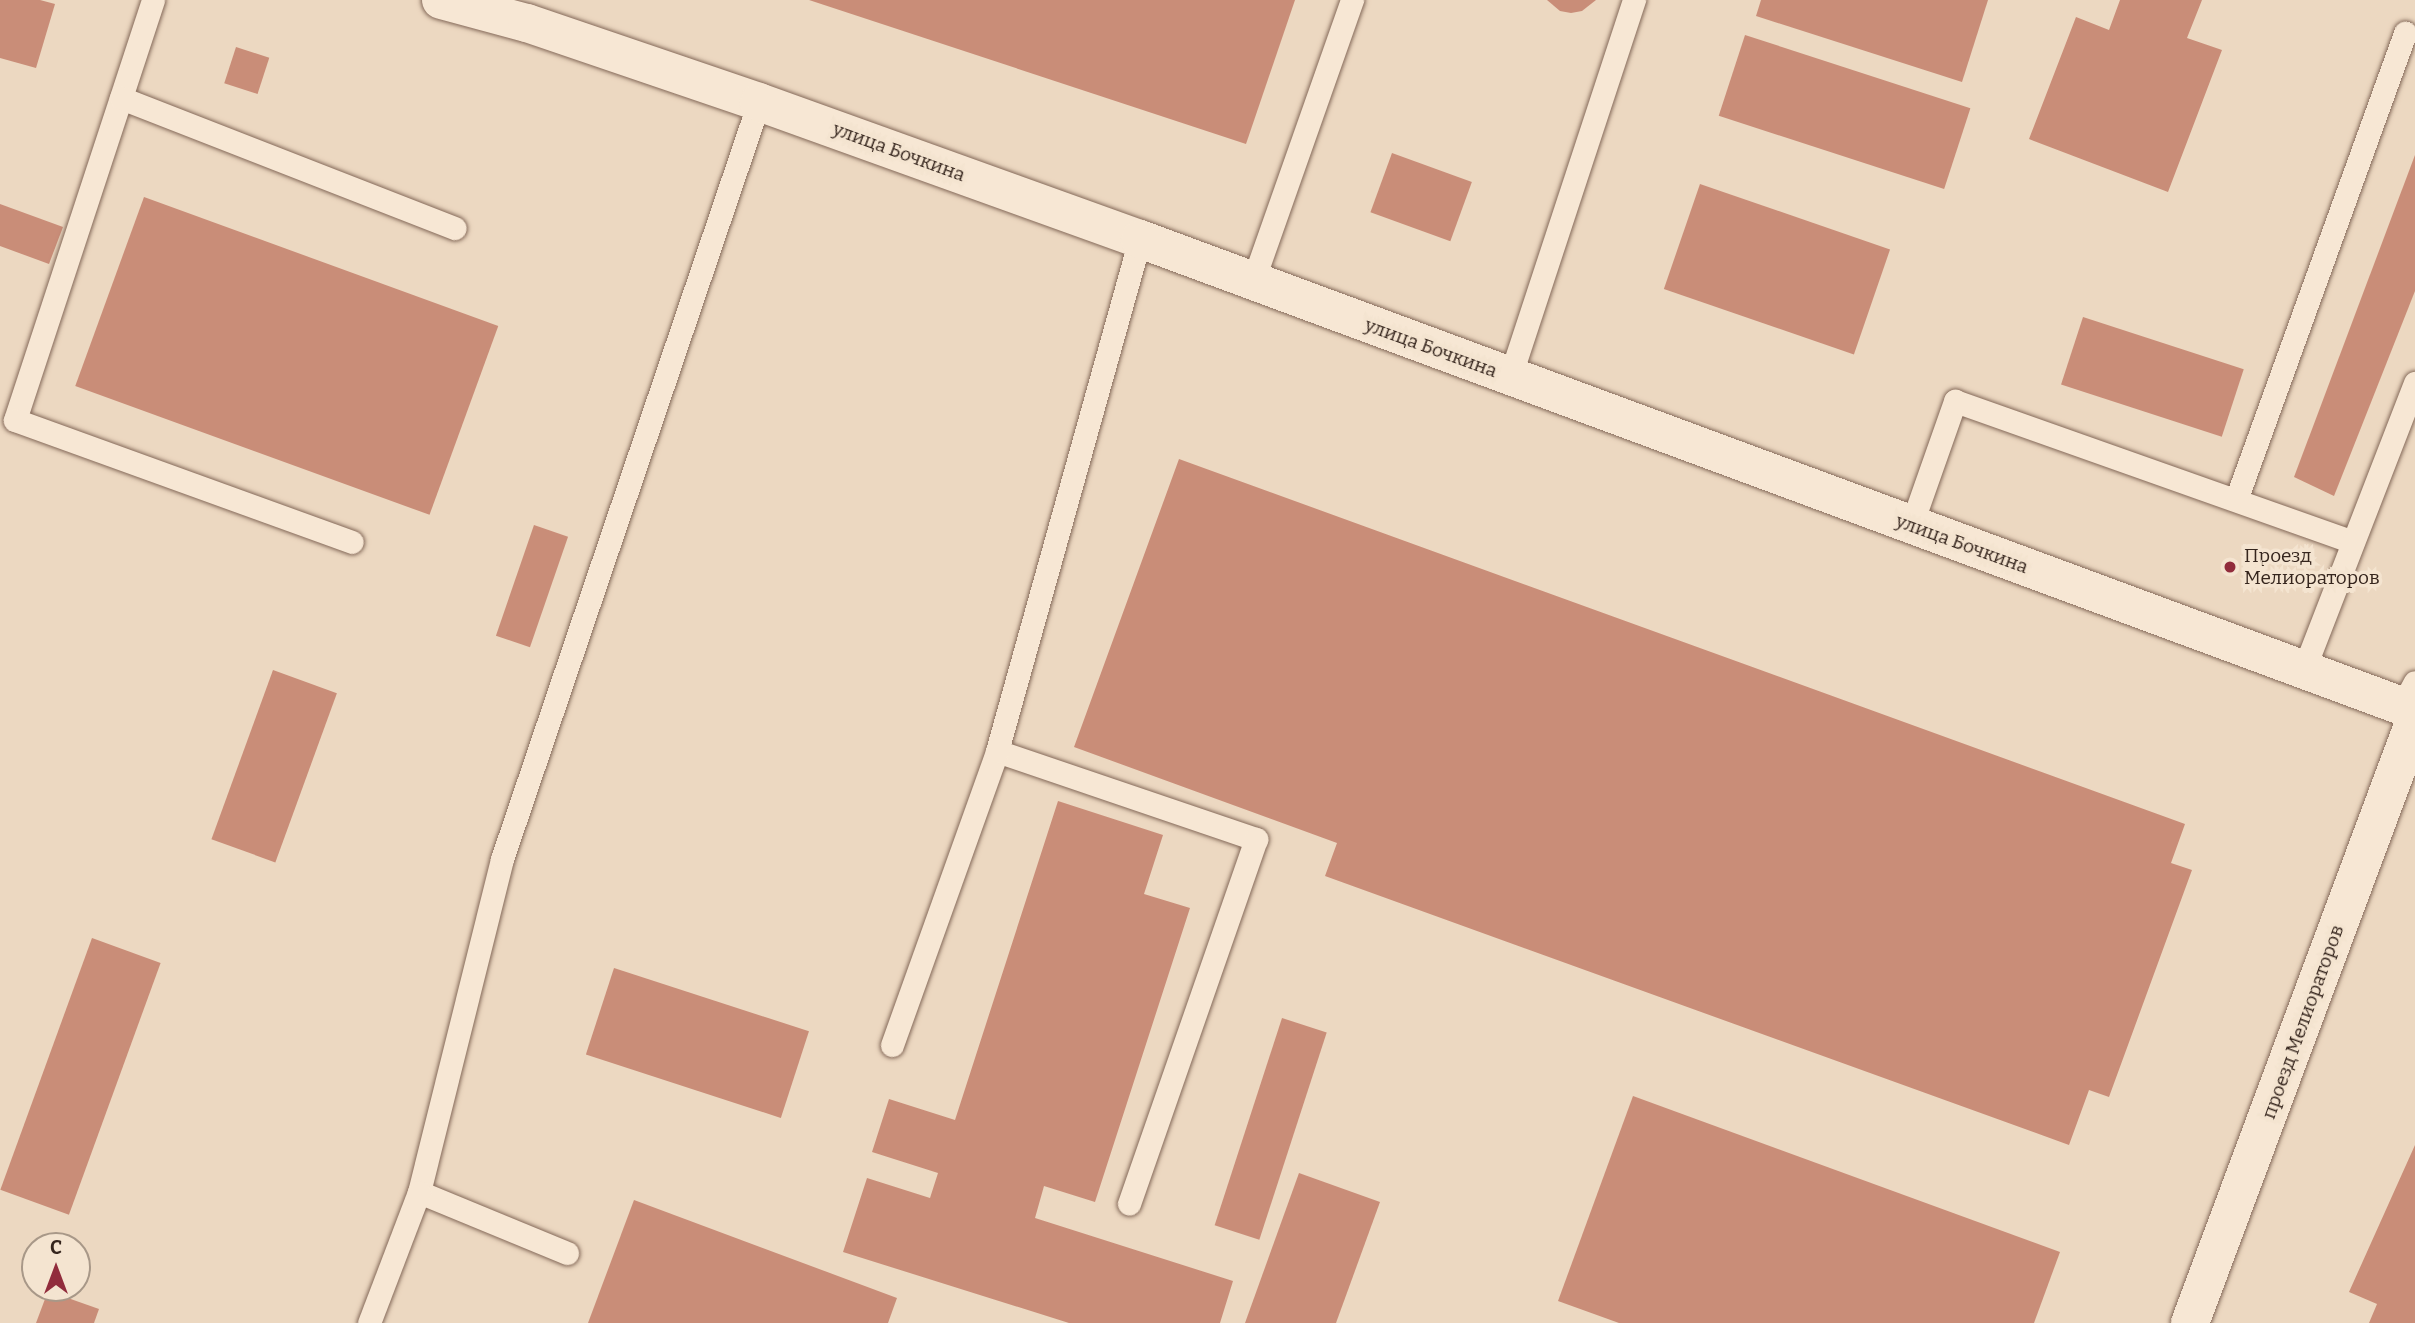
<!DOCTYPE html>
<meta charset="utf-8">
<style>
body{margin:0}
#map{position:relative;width:2415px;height:1323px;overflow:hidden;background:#ecd8c1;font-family:Bitter,serif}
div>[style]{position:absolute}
.building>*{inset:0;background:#c98d78;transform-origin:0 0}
.roads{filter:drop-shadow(0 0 2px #846959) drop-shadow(0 0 2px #846959)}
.lane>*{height:23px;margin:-11.5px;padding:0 11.5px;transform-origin:11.5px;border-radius:11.5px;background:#f7e7d4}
.street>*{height:38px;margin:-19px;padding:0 19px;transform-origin:19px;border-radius:19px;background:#f7e7d4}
.secondary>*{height:38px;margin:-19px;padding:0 19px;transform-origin:19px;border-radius:19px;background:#f7e7d4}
.dots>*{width:19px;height:19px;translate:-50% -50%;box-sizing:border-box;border:4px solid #f4e4d0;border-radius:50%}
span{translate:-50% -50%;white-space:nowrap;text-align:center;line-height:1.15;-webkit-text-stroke:7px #f4e4d0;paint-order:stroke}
.street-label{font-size:19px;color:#35251d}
.poi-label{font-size:19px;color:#35251d}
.left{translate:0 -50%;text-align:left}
.north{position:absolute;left:21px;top:1232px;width:70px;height:70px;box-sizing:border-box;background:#f4e4d0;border:2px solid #a89888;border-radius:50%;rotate:0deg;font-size:19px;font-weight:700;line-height:28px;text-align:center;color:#35251d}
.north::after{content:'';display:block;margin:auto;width:24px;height:32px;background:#912c3c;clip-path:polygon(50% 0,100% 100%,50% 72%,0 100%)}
</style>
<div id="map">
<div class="building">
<div style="clip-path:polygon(0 0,40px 0,55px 4px,36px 68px,0 58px)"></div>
<div style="clip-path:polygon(809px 0,1295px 0,1246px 144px)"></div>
<div style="clip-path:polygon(1547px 0,1596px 0,1582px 11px,1571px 13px,1560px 11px)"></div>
<div style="clip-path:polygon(1761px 0,1988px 0,1962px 82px,1756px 16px)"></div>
<div style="clip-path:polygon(2120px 0,2202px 0,2187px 38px,2222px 50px,2168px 192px,2029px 139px,2076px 17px,2109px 30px)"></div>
<div style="left:1745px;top:35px;width:237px;height:85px;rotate:18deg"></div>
<div style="left:236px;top:47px;width:35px;height:38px;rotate:18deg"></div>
<div style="left:1392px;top:153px;width:85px;height:63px;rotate:20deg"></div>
<div style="clip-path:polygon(2415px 155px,2415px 291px,2334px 496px,2294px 477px)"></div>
<div style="left:1700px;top:184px;width:201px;height:111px;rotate:19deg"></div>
<div style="left:144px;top:197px;width:377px;height:201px;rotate:20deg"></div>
<div style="clip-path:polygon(0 204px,63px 227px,49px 264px,0 246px)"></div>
<div style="left:2083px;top:317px;width:169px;height:71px;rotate:18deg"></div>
<div style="clip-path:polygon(1179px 459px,2185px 824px,2171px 863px,2192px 870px,2109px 1097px,2089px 1090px,2069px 1145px,1325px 876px,1337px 843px,1074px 747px)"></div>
<div style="left:534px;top:525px;width:36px;height:117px;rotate:19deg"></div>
<div style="left:273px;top:670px;width:68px;height:180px;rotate:20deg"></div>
<div style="clip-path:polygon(1058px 801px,1163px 835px,1144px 894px,1190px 908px,1095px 1202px,1044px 1186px,1035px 1218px,1233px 1281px,1220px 1323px,1069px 1323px,843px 1252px,867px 1178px,930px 1198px,938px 1173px,872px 1152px,889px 1099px,955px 1120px)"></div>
<div style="left:92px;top:938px;width:73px;height:268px;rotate:20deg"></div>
<div style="left:614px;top:968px;width:205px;height:91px;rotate:18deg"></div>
<div style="left:1282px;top:1018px;width:47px;height:218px;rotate:18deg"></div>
<div style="clip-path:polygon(1633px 1096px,2060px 1252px,2034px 1323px,1619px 1323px,1558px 1301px)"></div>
<div style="clip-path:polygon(2415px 1145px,2415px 1323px,2369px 1323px,2377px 1304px,2349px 1292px)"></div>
<div style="clip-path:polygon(1299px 1173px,1380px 1202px,1336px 1323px,1245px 1323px)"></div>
<div style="clip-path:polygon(634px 1200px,897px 1298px,888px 1323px,588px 1323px)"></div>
<div style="clip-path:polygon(48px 1291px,99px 1309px,94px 1323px,36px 1323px)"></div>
</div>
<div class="roads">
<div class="lane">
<div style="left:153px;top:0;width:442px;rotate:108.2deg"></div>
<div style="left:15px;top:420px;width:358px;rotate:19.9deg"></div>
<div style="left:121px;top:98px;width:358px;rotate:21.3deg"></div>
<div style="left:1253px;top:281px;width:298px;rotate:-70.6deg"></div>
<div style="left:1510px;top:377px;width:397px;rotate:-71.8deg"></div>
<div style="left:2236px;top:500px;width:497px;rotate:-70.1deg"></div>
<div style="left:1911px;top:526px;width:133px;rotate:-70.6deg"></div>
<div style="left:1955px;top:401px;width:422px;rotate:19.5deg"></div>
<div style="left:2304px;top:669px;width:307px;rotate:-68.8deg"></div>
<div style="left:2402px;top:706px;width:27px;rotate:-62deg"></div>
<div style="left:997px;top:751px;width:274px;rotate:18.8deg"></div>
<div style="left:1256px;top:839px;width:386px;rotate:109.2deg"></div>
<div style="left:892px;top:1045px;width:312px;rotate:-70.3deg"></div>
<div style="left:997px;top:751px;width:532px;rotate:-74.4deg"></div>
<div style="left:567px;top:1253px;width:160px;rotate:-157.6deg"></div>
<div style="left:419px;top:1192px;width:343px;rotate:-76deg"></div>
<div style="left:502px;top:859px;width:799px;rotate:-71.25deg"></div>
<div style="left:369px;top:1323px;width:140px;rotate:-69.1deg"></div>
</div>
<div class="street">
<div style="left:2190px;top:1323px;width:644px;rotate:-69.54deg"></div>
</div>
<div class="secondary">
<div style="left:441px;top:0;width:89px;rotate:15deg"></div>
<div style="left:527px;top:23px;width:245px;rotate:18.8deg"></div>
<div style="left:759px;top:102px;width:405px;rotate:19.8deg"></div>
<div style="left:1140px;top:239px;width:1360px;rotate:20.31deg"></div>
</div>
</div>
<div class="dots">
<div style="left:2230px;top:567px;background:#912c3c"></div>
</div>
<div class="street-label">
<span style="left:899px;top:152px;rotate:20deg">улица Бочкина</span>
<span style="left:1431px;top:348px;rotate:20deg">улица Бочкина</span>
<span style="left:1962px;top:544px;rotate:20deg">улица Бочкина</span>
<span style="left:2303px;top:1022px;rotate:-70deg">проезд Мелиораторов</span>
</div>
<div class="poi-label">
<span class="left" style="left:2244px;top:567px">Проезд<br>Мелиораторов</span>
</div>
<div class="north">С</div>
</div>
